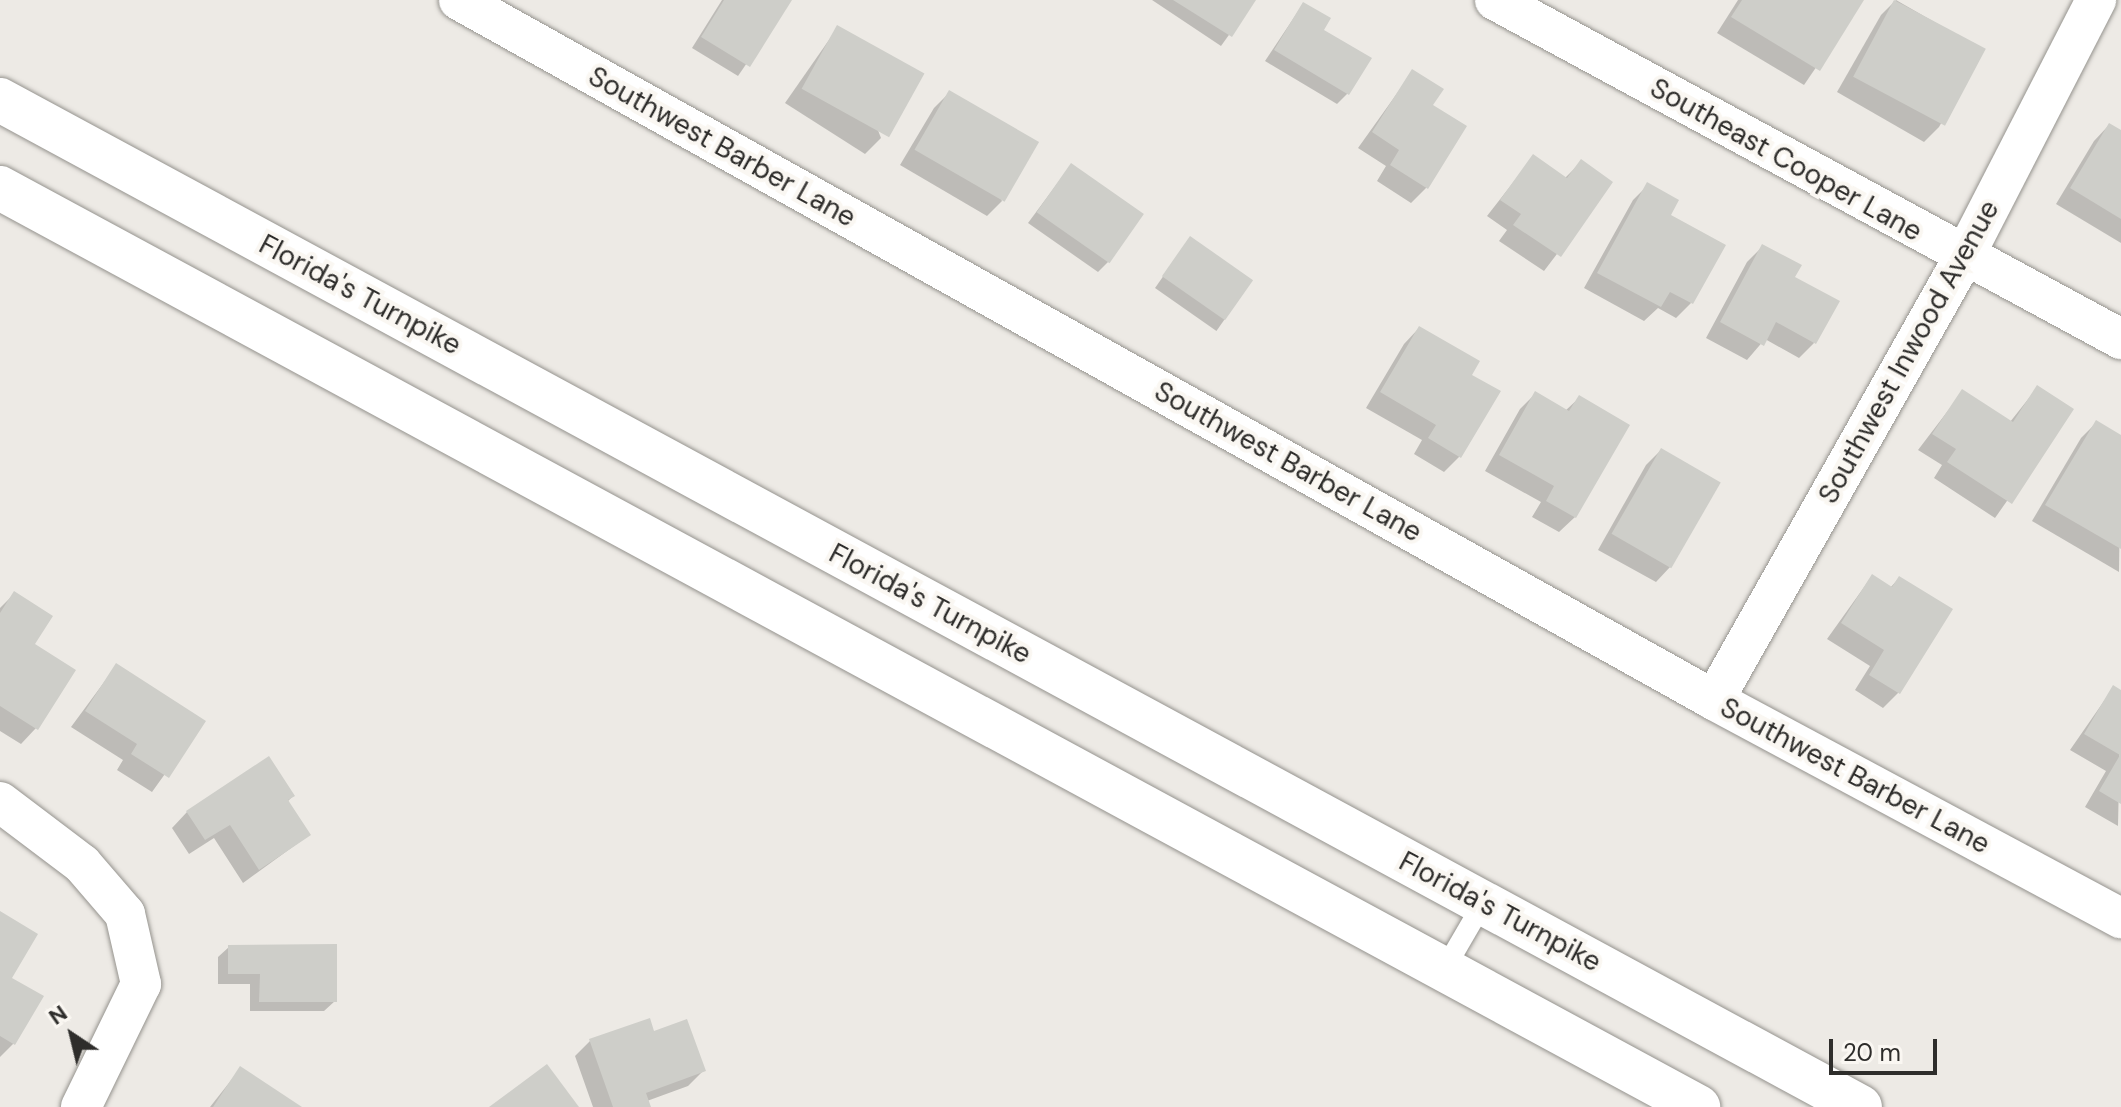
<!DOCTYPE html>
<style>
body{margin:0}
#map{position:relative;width:2121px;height:1107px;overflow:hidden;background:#edeae5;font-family:"DM Sans",sans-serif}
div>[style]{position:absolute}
.shadow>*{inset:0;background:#0003;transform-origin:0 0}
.building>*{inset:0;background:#cecec9;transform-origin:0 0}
.roads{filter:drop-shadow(0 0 2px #95938e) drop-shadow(0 0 2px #95938e)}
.lane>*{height:20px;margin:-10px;padding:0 10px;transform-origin:10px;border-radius:10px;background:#fff}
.street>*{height:40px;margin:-20px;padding:0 20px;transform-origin:20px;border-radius:20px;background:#fff}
.highway>*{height:44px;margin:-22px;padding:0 22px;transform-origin:22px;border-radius:22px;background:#fff}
span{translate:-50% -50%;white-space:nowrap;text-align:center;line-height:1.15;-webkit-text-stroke:8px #faf7f2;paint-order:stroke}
.street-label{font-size:28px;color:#2e2d2b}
.north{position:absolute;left:32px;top:995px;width:80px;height:80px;-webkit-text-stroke:6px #faf7f2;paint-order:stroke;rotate:325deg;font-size:22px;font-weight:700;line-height:32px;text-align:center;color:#2e2d2b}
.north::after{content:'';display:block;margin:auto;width:28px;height:36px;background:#2e2d2b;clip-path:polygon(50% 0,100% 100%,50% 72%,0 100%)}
.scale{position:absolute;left:1829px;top:1039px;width:108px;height:36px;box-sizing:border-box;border:4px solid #2e2d2b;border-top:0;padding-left:10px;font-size:24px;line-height:28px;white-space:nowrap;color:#2e2d2b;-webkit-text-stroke:6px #faf7f2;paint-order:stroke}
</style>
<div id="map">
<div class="shadow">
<div style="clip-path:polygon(722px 0,790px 0,738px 76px,692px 48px)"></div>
<div style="clip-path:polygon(1152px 0,1254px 0,1221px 46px)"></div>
<div style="clip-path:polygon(1738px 0,1862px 0,1804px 85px,1717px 33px)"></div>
<div style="clip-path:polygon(1896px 0,1983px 50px,1939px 127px,1924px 142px,1837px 92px,1881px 15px)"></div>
<div style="clip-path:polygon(1303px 4px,1348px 93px,1337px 104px,1265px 61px)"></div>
<div style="clip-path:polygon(838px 27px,881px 138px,865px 154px,785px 103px)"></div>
<div style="clip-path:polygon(1413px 71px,1430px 106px,1426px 188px,1411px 203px,1377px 181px,1386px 166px,1358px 148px)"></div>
<div style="clip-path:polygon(950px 92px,1002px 201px,987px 216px,900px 165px,934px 108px)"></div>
<div style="clip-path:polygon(2109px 125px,2121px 132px,2121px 243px,2056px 204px,2094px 141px)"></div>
<div style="clip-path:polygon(1533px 157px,1564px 179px,1581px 162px,1611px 183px,1544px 271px,1499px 241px,1507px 230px,1487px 216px)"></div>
<div style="clip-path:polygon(1071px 165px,1109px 261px,1098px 272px,1028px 223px)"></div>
<div style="clip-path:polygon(1648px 185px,1668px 215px,1691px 303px,1676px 318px,1658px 308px,1644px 321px,1584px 288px,1633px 200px)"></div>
<div style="left:1190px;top:238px;width:75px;height:61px;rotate:35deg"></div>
<div style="clip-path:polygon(1763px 246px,1792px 278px,1814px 343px,1799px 358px,1765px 339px,1747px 360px,1706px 338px,1747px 262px)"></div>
<div style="clip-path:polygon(1419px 328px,1470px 376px,1460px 456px,1444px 472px,1414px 454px,1422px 440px,1366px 408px,1404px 344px)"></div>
<div style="clip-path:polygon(2037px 388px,2071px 410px,1995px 518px,1934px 478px,1942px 465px,1918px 450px,1963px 391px,2010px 422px)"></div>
<div style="clip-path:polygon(1535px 394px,1565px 411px,1579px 398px,1575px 517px,1559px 532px,1532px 517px,1541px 502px,1485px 471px,1520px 409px)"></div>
<div style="clip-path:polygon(2096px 423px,2121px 437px,2119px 572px,2032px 521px,2081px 438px)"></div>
<div style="clip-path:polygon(1661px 450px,1671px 566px,1656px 582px,1598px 550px,1646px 465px)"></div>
<div style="clip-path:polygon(1872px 576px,1890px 588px,1899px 578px,1899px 692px,1883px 708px,1855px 690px,1870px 666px,1827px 639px)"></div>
<div style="clip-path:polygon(14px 594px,32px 644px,36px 728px,21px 744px,0 731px,0 608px)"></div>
<div style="clip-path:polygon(116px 666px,203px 721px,152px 792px,117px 770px,123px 760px,71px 727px)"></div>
<div style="clip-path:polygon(2113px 688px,2121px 692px,2118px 826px,2085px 807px,2106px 771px,2070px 750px)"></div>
<div style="clip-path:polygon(293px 796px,287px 802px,309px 835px,243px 883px,214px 838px,189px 854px,172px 828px,187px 812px)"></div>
<div style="clip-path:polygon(0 914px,14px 1043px,0 1057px)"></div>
<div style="clip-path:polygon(229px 947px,335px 1001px,324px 1011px,250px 1011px,250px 984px,218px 984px,218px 957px)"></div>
<div style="clip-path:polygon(653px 1034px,703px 1071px,688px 1086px,647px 1101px,649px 1107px,593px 1107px,575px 1056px,590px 1041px)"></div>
<div style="clip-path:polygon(240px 1069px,298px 1107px,210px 1107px)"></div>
</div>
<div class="building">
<div style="clip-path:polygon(724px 0,792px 0,750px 67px,701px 37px)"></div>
<div style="clip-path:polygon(1173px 0,1256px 0,1232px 37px)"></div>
<div style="clip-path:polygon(1742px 0,1864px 0,1820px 71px,1731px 17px)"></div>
<div style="left:1894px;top:0;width:104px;height:87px;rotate:28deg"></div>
<div style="clip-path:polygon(1303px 2px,1331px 18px,1324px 30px,1372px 58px,1349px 95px,1274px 50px)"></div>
<div style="left:837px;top:25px;width:100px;height:73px;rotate:29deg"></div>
<div style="clip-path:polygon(1412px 69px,1444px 89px,1433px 105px,1467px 126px,1428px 189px,1390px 165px,1399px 150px,1372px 132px)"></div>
<div style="left:949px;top:90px;width:104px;height:69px;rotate:30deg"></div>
<div style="clip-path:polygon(2109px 123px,2121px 130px,2121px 219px,2070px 188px)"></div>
<div style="clip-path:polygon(1533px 154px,1567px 178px,1581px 159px,1613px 182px,1561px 257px,1513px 225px,1521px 214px,1500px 200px)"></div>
<div style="left:1071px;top:163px;width:89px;height:60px;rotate:35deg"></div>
<div style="clip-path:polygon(1647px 182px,1679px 200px,1671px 215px,1726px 245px,1693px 304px,1670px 292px,1661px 307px,1597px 273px)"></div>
<div style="left:1190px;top:236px;width:77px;height:49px;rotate:35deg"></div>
<div style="clip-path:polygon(1762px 244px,1802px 265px,1795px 277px,1840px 301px,1816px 344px,1776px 322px,1764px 346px,1720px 322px)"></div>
<div style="clip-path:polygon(1419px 326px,1480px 361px,1472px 375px,1501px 391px,1461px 458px,1428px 438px,1436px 425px,1380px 392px)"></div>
<div style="clip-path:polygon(2037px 385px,2074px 409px,2012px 504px,1947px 462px,1956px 449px,1932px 434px,1962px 389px,2013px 422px)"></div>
<div style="clip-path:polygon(1535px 391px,1569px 411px,1579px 395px,1630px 425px,1576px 518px,1546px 501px,1554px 486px,1499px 455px)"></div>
<div style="clip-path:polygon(2096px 420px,2121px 435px,2121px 549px,2045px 505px)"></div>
<div style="left:1661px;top:448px;width:69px;height:99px;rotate:30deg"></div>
<div style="clip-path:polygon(1872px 574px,1892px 587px,1899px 576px,1953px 609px,1900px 694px,1869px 675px,1884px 650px,1841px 623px)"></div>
<div style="clip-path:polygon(14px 591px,53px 616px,35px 644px,76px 670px,38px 730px,0 706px,0 613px)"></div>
<div style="clip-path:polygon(116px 663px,206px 721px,169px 778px,131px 754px,137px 744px,85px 711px)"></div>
<div style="clip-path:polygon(2113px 685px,2121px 690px,2121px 804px,2099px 791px,2120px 755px,2084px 734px)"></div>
<div style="clip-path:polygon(269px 756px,295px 796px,288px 800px,311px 835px,259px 870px,230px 825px,205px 840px,186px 811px)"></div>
<div style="clip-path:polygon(0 911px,38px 934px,12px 978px,44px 996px,15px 1045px,0 1036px)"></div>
<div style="clip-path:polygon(337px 944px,337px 1002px,259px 1002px,260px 974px,228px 974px,228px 945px)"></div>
<div style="clip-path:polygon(650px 1018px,654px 1031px,687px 1019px,706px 1071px,646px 1093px,651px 1107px,613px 1107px,589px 1039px)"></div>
<div style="clip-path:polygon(547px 1064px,579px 1107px,489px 1107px)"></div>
<div style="clip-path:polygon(240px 1066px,302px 1107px,213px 1107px)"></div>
</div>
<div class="roads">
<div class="lane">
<div style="left:1444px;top:970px;width:78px;rotate:-59.8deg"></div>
</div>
<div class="street">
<div style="left:459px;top:0;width:1437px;rotate:29.15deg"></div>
<div style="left:1714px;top:700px;width:462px;rotate:28.2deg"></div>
<div style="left:1495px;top:0;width:712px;rotate:28.44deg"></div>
<div style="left:1714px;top:700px;width:509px;rotate:-60.56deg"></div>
<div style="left:1964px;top:257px;width:289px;rotate:-62.8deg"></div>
<div style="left:0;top:802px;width:103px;rotate:37.1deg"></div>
<div style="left:82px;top:864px;width:66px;rotate:49.3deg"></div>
<div style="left:125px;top:914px;width:72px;rotate:77.1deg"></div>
<div style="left:141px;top:984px;width:137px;rotate:116deg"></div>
</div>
<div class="highway">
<div style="left:0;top:100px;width:2115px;rotate:28.43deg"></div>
<div style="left:0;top:188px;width:1931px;rotate:28.42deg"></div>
</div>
</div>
<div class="street-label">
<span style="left:722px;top:147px;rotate:29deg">Southwest Barber Lane</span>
<span style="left:1786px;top:160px;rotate:29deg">Southeast Cooper Lane</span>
<span style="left:360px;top:295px;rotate:28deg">Florida's Turnpike</span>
<span style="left:1909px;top:352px;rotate:-61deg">Southwest Inwood Avenue</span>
<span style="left:1288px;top:462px;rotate:29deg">Southwest Barber Lane</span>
<span style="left:930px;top:604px;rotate:28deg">Florida's Turnpike</span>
<span style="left:1855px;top:776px;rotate:28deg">Southwest Barber Lane</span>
<span style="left:1500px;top:912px;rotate:28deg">Florida's Turnpike</span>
</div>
<div class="north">N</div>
<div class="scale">20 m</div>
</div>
